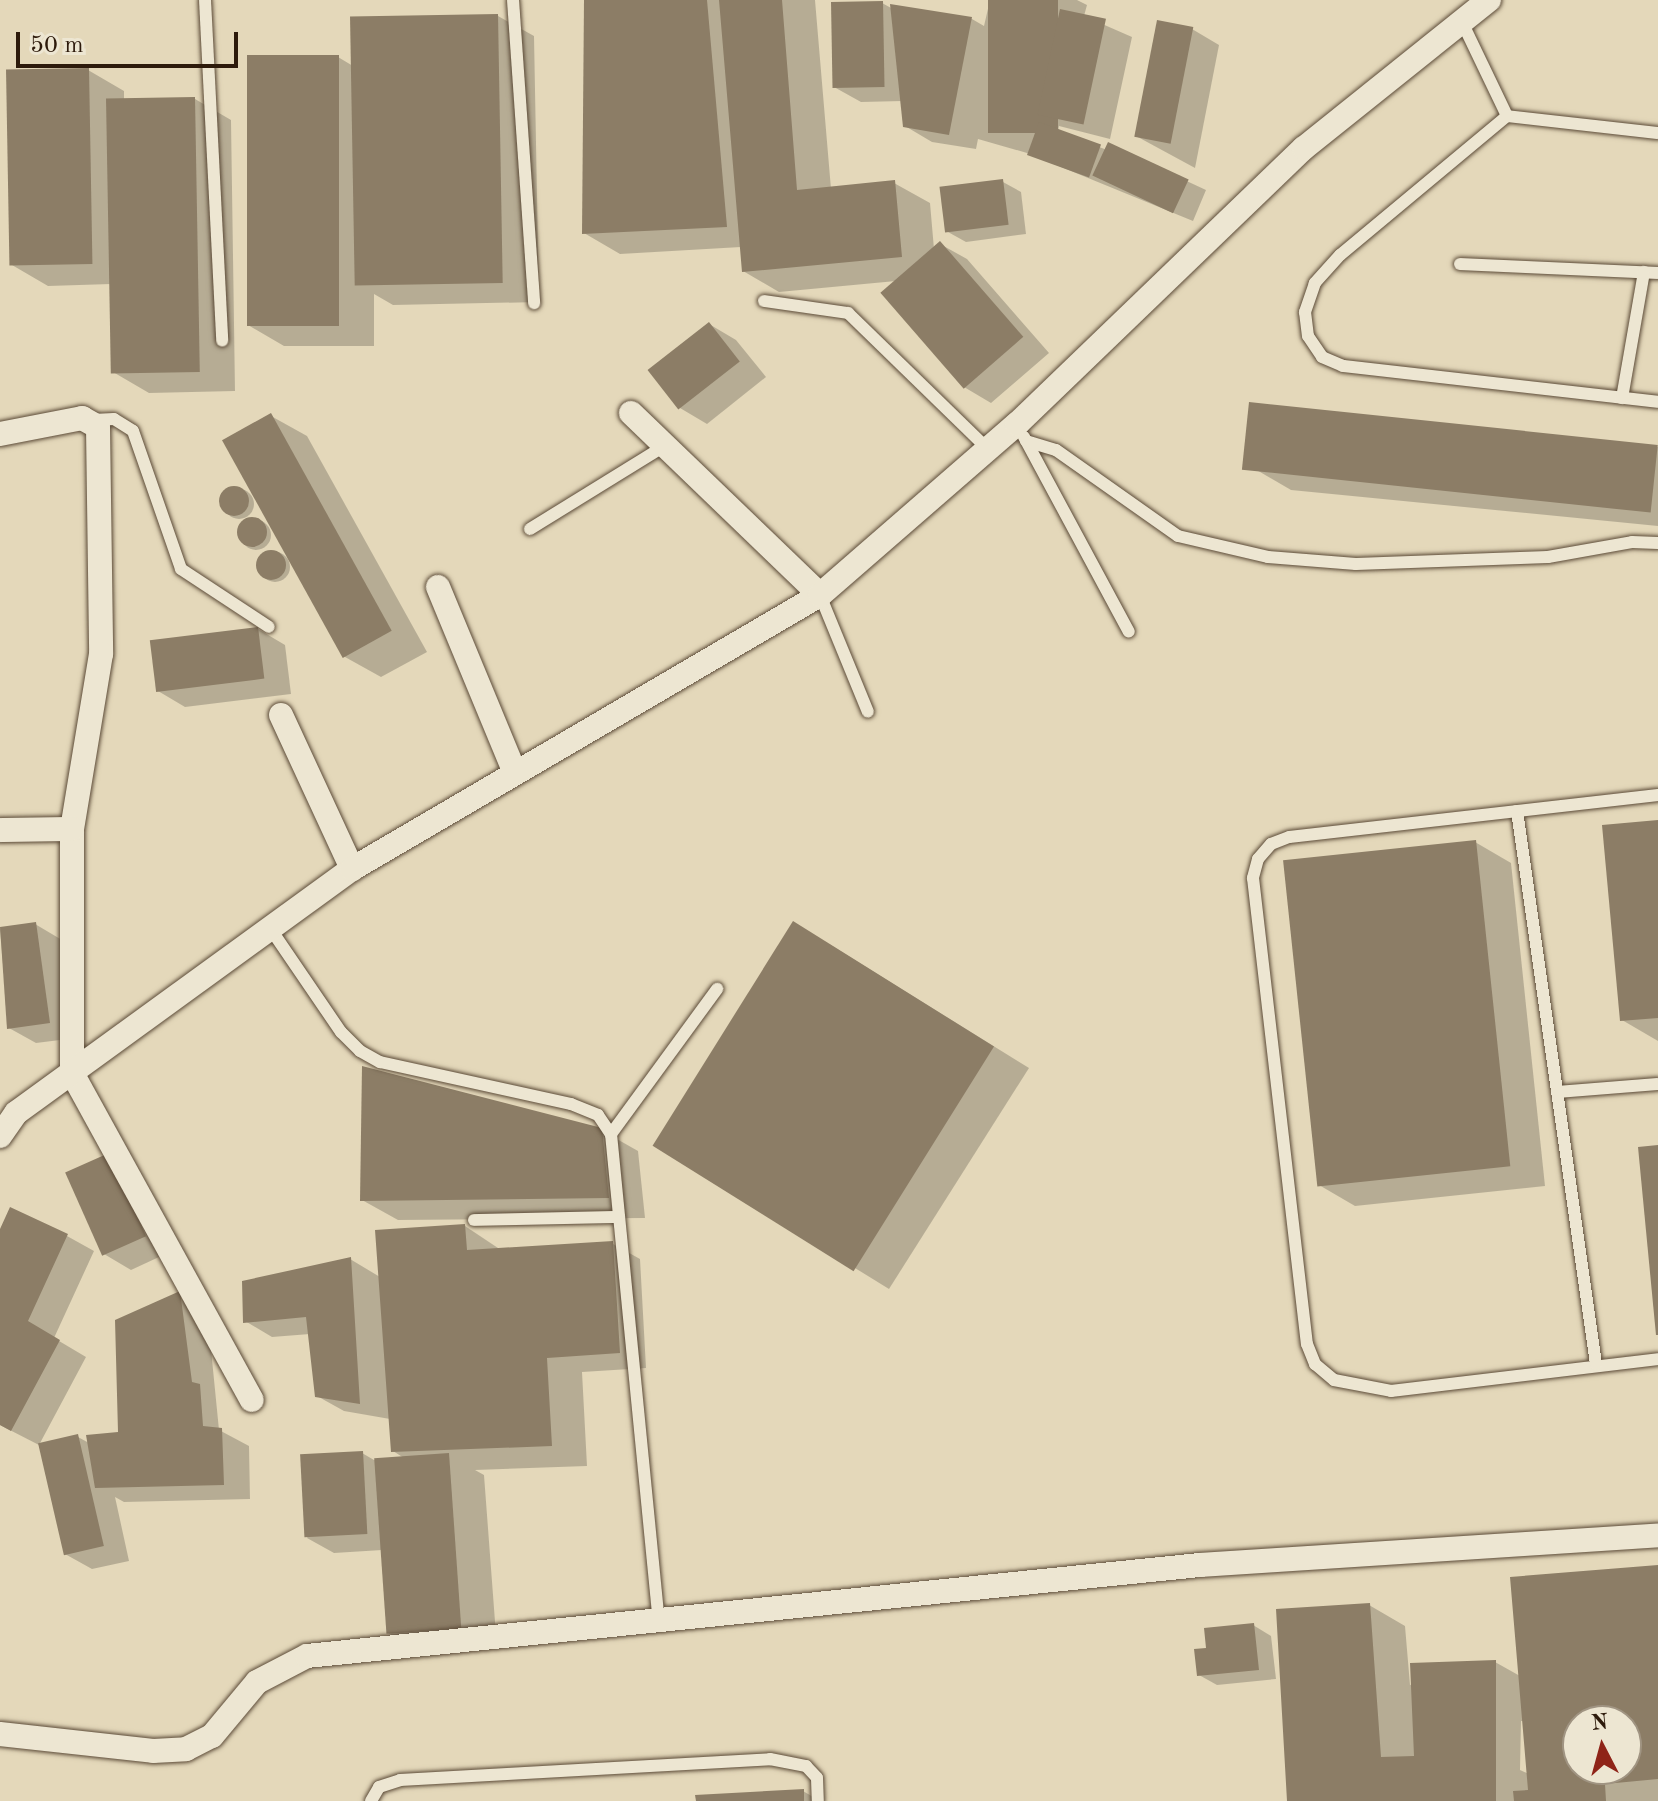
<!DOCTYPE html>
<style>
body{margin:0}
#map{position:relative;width:1658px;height:1801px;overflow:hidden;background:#e4d8ba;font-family:"Old Standard TT",serif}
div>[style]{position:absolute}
.shadow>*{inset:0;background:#0003}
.round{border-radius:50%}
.building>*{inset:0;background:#8c7d66;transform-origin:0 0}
.roads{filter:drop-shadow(0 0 2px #5b4a37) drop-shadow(0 0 2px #5b4a37)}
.service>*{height:12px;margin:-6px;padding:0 6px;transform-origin:6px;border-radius:6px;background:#ede6d2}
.minor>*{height:24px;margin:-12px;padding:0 12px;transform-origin:12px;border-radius:12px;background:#ede6d2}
span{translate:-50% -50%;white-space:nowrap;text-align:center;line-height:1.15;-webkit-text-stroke:6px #ede6d2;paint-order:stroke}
.north{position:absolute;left:1562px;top:1705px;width:80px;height:80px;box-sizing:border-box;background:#ede6d2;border:2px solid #a09482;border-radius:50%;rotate:354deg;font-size:22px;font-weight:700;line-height:32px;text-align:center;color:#2d1a0b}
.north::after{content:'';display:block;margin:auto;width:28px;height:36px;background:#8f2418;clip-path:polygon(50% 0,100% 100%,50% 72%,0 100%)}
.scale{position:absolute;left:16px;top:32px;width:222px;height:36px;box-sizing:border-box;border:4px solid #2d1a0b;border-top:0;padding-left:10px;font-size:24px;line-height:28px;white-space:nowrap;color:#2d1a0b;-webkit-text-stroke:6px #ede6d2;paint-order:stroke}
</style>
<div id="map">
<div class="shadow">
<div style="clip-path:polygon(586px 0,815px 0,831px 189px,894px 183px,930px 203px,934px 249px,940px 244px,967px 259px,1049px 353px,991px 403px,964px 387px,896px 281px,779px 292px,743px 271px,741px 247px,620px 254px,584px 233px)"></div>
<div style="clip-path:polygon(990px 0,1077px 0,1087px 5px,1084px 16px,1132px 37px,1110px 139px,1059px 126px,1058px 131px,1107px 150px,1109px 145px,1206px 190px,1193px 221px,1027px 153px,978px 139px,976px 149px,932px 142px,905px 126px,903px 101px,861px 102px,834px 87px,882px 3px,893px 9px,972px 19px,984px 26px)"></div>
<div style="clip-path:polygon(498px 16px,534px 36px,539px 302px,393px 305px,374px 294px,374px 346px,284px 346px,248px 325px,338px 57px,353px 66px)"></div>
<div style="clip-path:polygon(1192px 29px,1219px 45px,1195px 168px,1136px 136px)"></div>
<div style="clip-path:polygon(88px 70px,124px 91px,124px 100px,195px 99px,231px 120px,235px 391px,149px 393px,113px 372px,111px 284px,48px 286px,12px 265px)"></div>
<div style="clip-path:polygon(1003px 182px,1021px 192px,1026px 234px,966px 242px,948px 232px)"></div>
<div style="clip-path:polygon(709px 324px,736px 340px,766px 377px,707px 424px,680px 408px)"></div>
<div style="clip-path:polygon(271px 416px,307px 436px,427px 652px,381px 677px,345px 657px)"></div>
<div style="clip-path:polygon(1658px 447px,1658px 526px,1291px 490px,1255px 469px)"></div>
<div class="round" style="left:224px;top:489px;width:30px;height:30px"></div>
<div class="round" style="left:241px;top:520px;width:30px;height:30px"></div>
<div class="round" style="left:260px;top:552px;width:30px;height:30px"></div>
<div style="clip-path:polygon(258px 629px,285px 645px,291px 694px,185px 707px,158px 691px)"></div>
<div style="clip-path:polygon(1658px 822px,1658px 1041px,1622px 1020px)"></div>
<div style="clip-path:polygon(1475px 842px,1511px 863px,1545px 1186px,1355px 1206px,1319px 1185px)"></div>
<div style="clip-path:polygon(35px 924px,62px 940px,76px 1038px,36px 1043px,9px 1028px,0 929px)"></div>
<div style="clip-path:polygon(829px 944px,1029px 1068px,889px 1289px,654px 1144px)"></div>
<div style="clip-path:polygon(601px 1130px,638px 1151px,645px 1218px,398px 1220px,362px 1200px)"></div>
<div style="clip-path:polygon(109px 1156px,172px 1251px,131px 1270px,104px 1254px)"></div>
<div style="clip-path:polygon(465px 1226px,501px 1250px,613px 1244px,640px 1259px,646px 1368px,582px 1372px,587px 1466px,475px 1470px,484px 1475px,497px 1648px,424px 1654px,388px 1633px,382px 1550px,334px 1553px,307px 1538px,362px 1453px,374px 1460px,404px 1458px,393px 1451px,390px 1419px,344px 1411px,317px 1396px,310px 1334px,272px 1337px,245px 1321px,350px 1259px,380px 1277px)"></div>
<div style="clip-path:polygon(0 1233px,67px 1236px,94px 1251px,54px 1338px,86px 1357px,39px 1445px,0 1425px)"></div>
<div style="clip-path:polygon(180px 1294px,207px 1309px,219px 1430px,249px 1446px,250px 1499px,124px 1502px,115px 1497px,129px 1561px,92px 1569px,65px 1554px,78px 1437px,89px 1443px,126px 1435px)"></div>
<div style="clip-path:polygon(evenodd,1658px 1567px,1658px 1801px,1288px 1801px,1369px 1605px,1405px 1626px,1410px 1685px,1495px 1662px,1520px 1676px,1658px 1567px,1521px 1721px,1524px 1721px,1529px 1774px,1520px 1770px,1521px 1721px,1658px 1567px,1578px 1721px,1626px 1721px,1626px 1769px,1578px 1769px,1578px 1721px)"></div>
<div style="clip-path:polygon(1253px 1625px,1271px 1636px,1276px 1679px,1217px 1685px,1199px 1675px,1209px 1650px)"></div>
<div style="clip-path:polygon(803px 1791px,820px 1801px,698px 1801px)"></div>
</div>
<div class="building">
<div style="clip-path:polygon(584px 0,707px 0,727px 227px,582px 234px)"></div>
<div style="clip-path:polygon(719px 0,782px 0,797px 190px,895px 180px,902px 257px,742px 272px)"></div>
<div style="left:988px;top:0;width:70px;height:133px"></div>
<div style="left:883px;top:1px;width:86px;height:52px;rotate:89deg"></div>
<div style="clip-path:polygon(890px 4px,972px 17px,949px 135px,903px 127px)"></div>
<div style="left:1060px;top:9px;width:47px;height:108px;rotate:12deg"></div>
<div style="left:498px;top:14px;width:269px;height:148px;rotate:89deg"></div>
<div style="left:1157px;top:20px;width:37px;height:119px;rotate:11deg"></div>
<div style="left:247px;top:55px;width:92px;height:271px"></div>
<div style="left:89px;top:68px;width:196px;height:83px;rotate:89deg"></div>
<div style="left:195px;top:97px;width:275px;height:89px;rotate:89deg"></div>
<div style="left:1039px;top:122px;width:66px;height:35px;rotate:20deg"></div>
<div style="left:1108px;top:142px;width:89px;height:37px;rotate:25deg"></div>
<div style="left:1003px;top:179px;width:46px;height:64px;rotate:83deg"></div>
<div style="left:940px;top:241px;width:127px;height:79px;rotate:49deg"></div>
<div style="left:709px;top:322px;width:50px;height:78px;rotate:52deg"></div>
<div style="left:1249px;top:402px;width:411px;height:68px;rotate:6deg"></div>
<div style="left:271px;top:413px;width:249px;height:56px;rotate:61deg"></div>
<div class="round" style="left:219px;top:486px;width:30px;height:30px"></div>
<div class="round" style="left:237px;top:517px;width:30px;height:30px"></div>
<div class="round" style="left:256px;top:550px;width:30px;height:30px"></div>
<div style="left:258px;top:627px;width:52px;height:109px;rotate:83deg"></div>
<div style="clip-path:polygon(1658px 820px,1658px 1018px,1620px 1021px,1602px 825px)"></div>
<div style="left:1476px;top:840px;width:328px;height:194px;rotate:84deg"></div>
<div style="left:793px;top:921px;width:237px;height:265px;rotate:32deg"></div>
<div style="clip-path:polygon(36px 922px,50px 1023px,7px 1029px,0 927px)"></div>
<div style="clip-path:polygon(362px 1066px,602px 1128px,609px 1198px,360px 1201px)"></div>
<div style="clip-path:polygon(1658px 1145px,1658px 1335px,1656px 1335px,1638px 1147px)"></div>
<div style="left:109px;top:1153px;width:91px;height:48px;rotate:66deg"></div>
<div style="clip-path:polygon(10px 1207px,68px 1234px,28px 1321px,60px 1340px,11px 1431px,0 1425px,0 1229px)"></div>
<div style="clip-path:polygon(465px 1224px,467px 1250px,613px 1241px,620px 1353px,547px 1358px,552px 1446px,391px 1452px,375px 1230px)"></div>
<div style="clip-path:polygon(351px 1257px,360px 1404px,315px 1397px,306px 1317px,243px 1323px,242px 1281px)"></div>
<div style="clip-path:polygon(180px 1291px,192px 1382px,200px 1384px,203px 1426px,222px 1428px,224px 1485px,95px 1488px,86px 1435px,118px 1432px,115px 1320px)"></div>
<div style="left:78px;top:1434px;width:115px;height:41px;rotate:77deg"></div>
<div style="left:363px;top:1451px;width:83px;height:63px;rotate:87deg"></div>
<div style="left:449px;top:1453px;width:176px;height:75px;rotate:86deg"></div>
<div style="clip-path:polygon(evenodd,1658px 1565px,1658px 1779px,1605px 1784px,1606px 1801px,1514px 1801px,1513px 1791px,1528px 1790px,1510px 1577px,1658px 1565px,1578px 1721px,1626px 1721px,1626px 1769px,1578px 1769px,1578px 1721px)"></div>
<div style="clip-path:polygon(1370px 1603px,1381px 1757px,1414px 1756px,1410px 1663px,1496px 1660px,1496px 1801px,1287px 1801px,1276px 1609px)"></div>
<div style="clip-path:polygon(1254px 1623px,1259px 1670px,1197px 1676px,1194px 1649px,1206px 1648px,1204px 1628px)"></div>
<div style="clip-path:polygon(804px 1789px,804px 1801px,696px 1801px,695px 1795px)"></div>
</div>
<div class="roads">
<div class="service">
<div style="left:205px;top:0;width:341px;rotate:87.1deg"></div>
<div style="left:513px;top:0;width:304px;rotate:86deg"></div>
<div style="left:1463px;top:24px;width:102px;rotate:64.4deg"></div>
<div style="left:1658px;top:133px;width:152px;rotate:-173.6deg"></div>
<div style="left:1507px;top:116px;width:217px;rotate:140.2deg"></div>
<div style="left:1340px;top:255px;width:38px;rotate:132deg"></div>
<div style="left:1315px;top:283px;width:31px;rotate:109deg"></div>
<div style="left:1305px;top:312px;width:24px;rotate:83deg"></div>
<div style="left:1308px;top:336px;width:25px;rotate:56deg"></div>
<div style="left:1322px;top:357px;width:23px;rotate:23deg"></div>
<div style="left:1343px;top:366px;width:317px;rotate:6.5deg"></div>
<div style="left:1460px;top:264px;width:198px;rotate:2.6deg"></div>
<div style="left:764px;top:301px;width:85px;rotate:8.1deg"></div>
<div style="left:848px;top:313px;width:194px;rotate:44.2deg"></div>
<div style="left:1622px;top:398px;width:128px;rotate:-80.1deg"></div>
<div style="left:93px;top:420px;width:21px;rotate:-3deg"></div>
<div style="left:114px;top:419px;width:22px;rotate:32deg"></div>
<div style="left:133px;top:431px;width:146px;rotate:70.8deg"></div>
<div style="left:181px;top:569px;width:105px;rotate:33.4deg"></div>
<div style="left:1024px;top:437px;width:221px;rotate:61.7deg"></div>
<div style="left:1026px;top:441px;width:31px;rotate:17deg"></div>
<div style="left:1056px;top:450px;width:149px;rotate:35.2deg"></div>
<div style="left:1178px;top:536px;width:92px;rotate:13.1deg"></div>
<div style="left:1268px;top:557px;width:88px;rotate:4.5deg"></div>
<div style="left:1356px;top:564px;width:192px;rotate:-2.1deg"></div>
<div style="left:1548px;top:557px;width:85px;rotate:-10.1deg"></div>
<div style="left:1632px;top:542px;width:26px;rotate:2deg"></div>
<div style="left:530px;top:529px;width:156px;rotate:-31.7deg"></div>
<div style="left:820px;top:595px;width:126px;rotate:67.7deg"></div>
<div style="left:1658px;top:795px;width:371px;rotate:173.5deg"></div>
<div style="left:1289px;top:837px;width:19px;rotate:159deg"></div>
<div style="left:1271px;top:844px;width:20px;rotate:131deg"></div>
<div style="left:1258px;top:859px;width:20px;rotate:105deg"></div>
<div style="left:1253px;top:878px;width:469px;rotate:83.4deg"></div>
<div style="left:1307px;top:1344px;width:22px;rotate:68deg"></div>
<div style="left:1315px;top:1364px;width:25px;rotate:40deg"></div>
<div style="left:1334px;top:1380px;width:58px;rotate:10.9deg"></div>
<div style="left:1391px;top:1391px;width:269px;rotate:-6.8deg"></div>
<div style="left:1517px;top:811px;width:559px;rotate:81.87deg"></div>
<div style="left:270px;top:928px;width:126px;rotate:55.7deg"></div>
<div style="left:341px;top:1032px;width:27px;rotate:45deg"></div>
<div style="left:360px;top:1051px;width:23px;rotate:29deg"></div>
<div style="left:380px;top:1062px;width:196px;rotate:12.4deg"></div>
<div style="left:571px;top:1104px;width:29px;rotate:22deg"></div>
<div style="left:598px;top:1115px;width:23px;rotate:56deg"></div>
<div style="left:611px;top:1134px;width:488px;rotate:84.4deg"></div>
<div style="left:1557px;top:1092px;width:101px;rotate:-4.5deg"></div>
<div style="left:611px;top:1134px;width:180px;rotate:-53.8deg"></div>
<div style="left:474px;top:1220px;width:145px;rotate:-1.2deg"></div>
<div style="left:371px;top:1801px;width:16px;rotate:-60deg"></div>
<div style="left:379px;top:1787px;width:22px;rotate:-18deg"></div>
<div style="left:400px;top:1780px;width:371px;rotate:-3.2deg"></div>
<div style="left:770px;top:1759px;width:37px;rotate:11deg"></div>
<div style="left:806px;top:1766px;width:16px;rotate:47deg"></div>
<div style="left:817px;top:1778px;width:23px;rotate:88deg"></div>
</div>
<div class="minor">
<div style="left:631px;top:413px;width:262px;rotate:43.9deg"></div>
<div style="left:0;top:434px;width:84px;rotate:-11deg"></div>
<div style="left:82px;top:418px;width:18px;rotate:29deg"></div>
<div style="left:98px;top:427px;width:227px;rotate:89.2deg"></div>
<div style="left:101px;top:654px;width:177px;rotate:99.4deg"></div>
<div style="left:72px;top:829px;width:244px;rotate:90deg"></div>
<div style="left:72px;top:1073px;width:373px;rotate:61.2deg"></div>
<div style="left:438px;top:587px;width:201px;rotate:67.5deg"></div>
<div style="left:281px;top:715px;width:170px;rotate:65.2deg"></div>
<div style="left:0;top:830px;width:72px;rotate:-0.8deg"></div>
<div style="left:0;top:1136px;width:28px;rotate:-55deg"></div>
<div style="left:16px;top:1113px;width:415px;rotate:-36deg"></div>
<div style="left:352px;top:869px;width:542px;rotate:-30.35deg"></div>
<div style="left:820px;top:595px;width:261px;rotate:-41deg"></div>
<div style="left:1017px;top:424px;width:398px;rotate:-43.9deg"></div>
<div style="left:1304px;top:148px;width:237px;rotate:-38.7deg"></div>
<div style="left:0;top:1734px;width:154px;rotate:6.3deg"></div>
<div style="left:153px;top:1751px;width:33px;rotate:-3deg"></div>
<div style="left:186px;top:1749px;width:29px;rotate:-27deg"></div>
<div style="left:212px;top:1736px;width:70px;rotate:-50.2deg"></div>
<div style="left:257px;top:1682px;width:56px;rotate:-27.5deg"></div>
<div style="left:307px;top:1656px;width:898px;rotate:-5.82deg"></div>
<div style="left:1200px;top:1565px;width:459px;rotate:-3.7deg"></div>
</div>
</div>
<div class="north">N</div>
<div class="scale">50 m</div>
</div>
